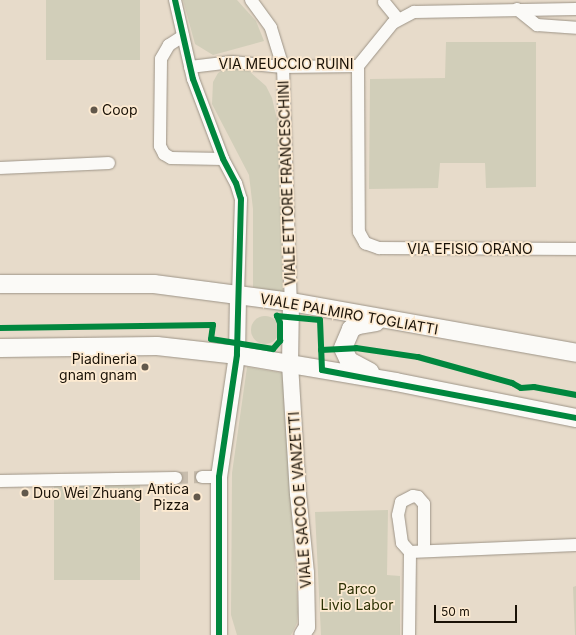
<!DOCTYPE html>
<style>
body{margin:0}
#map{position:relative;width:576px;height:635px;overflow:hidden;background:#e7dbca;font-family:Inter,sans-serif}
div>[style]{position:absolute}
.green>*{inset:0;background:#d1ceb9;transform-origin:0 0}
.round{border-radius:50%}
.street-tunnel>*{height:12px;margin-top:-6px;transform-origin:0;background:repeating-linear-gradient(90deg,#c8bdad 0 12px,transparent 0 18px)}
.roads{filter:drop-shadow(0 0 1px #9d9487) drop-shadow(0 0 1px #9d9487)}
.street>*{height:12px;margin:-6px;padding:0 6px;transform-origin:6px;border-radius:6px;background:#fbfaf7}
.secondary>*{height:16px;margin:-8px;padding:0 8px;transform-origin:8px;border-radius:8px;background:#fbfaf7}
.primary>*{height:18px;margin:-9px;padding:0 9px;transform-origin:9px;border-radius:9px;background:#fbfaf7}
.cycleway>*{height:6px;margin:-3px;padding:0 3px;transform-origin:3px;border-radius:3px;background:#00873e}
.dots>*{width:11px;height:11px;translate:-50% -50%;box-sizing:border-box;border:2px solid #fdead1;border-radius:50%}
span{translate:-50% -50%;white-space:nowrap;text-align:center;line-height:1.15;-webkit-text-stroke:3.5px #fdead1;paint-order:stroke}
.street-label{font-size:14px;color:#1a1207}
.poi-label{font-size:14px;color:#1a1207}
.left{translate:0 -50%;text-align:left}
.right{translate:-100% -50%;text-align:right}
.park-label{font-size:14px;color:#2c3104}
.scale{position:absolute;left:434px;top:605px;width:83px;height:18px;box-sizing:border-box;border:2px solid #1a1207;border-top:0;padding-left:5px;font-size:12px;line-height:14px;white-space:nowrap;color:#1a1207;-webkit-text-stroke:3px #fdead1;paint-order:stroke}
</style>
<div id="map">
<div class="green">
<div style="left:46px;top:0;width:94px;height:60px"></div>
<div style="clip-path:polygon(183px 0,237px 0,256px 21px,264px 41px,213px 55px,195px 44px)"></div>
<div style="clip-path:polygon(446px 42px,536px 42px,536px 187px,486px 188px,485px 163px,440px 163px,438px 188px,369px 189px,370px 79px,445px 78px)"></div>
<div style="clip-path:polygon(237px 67px,249px 71px,266px 86px,272px 98px,280px 133px,283px 293px,253px 287px,253px 209px,249px 175px,212px 104px,213px 82px,218px 73px,226px 68px)"></div>
<div class="round" style="left:251px;top:316px;width:28px;height:28px"></div>
<div style="clip-path:polygon(247px 367px,283px 373px,298px 612px,297px 623px,291px 635px,237px 635px,231px 615px,232px 473px)"></div>
<div style="left:54px;top:485px;width:86px;height:95px"></div>
<div style="clip-path:polygon(388px 510px,387px 575px,400px 576px,400px 635px,321px 635px,315px 512px)"></div>
<div style="clip-path:polygon(576px 586px,576px 635px,575px 635px,573px 587px)"></div>
</div>
<div class="street-tunnel">
<div style="left:176px;top:478px;width:26px;rotate:-2deg"></div>
</div>
<div class="roads">
<div class="street">
<div style="left:175px;top:0;width:81px;rotate:77.2deg"></div>
<div style="left:193px;top:79px;width:85px;rotate:69.4deg"></div>
<div style="left:223px;top:159px;width:27px;rotate:62deg"></div>
<div style="left:236px;top:183px;width:17px;rotate:73deg"></div>
<div style="left:241px;top:199px;width:97px;rotate:91.8deg"></div>
<div style="left:251px;top:0;width:34px;rotate:54deg"></div>
<div style="left:271px;top:28px;width:41px;rotate:72.9deg"></div>
<div style="left:283px;top:67px;width:235px;rotate:88.1deg"></div>
<div style="left:384px;top:2px;width:22px;rotate:51deg"></div>
<div style="left:517px;top:9px;width:26px;rotate:39deg"></div>
<div style="left:537px;top:25px;width:39px;rotate:4deg"></div>
<div style="left:183px;top:36px;width:17px;rotate:147deg"></div>
<div style="left:169px;top:45px;width:16px;rotate:120deg"></div>
<div style="left:161px;top:59px;width:87px;rotate:90.7deg"></div>
<div style="left:160px;top:146px;width:9px;rotate:63deg"></div>
<div style="left:164px;top:154px;width:8px;rotate:30deg"></div>
<div style="left:171px;top:158px;width:52px;rotate:1.1deg"></div>
<div style="left:358px;top:66px;width:166px;rotate:89.7deg"></div>
<div style="left:359px;top:232px;width:13px;rotate:61deg"></div>
<div style="left:365px;top:243px;width:15px;rotate:20deg"></div>
<div style="left:379px;top:248px;width:197px;rotate:0.3deg"></div>
<div style="left:190px;top:67px;width:42px;rotate:-6.8deg"></div>
<div style="left:232px;top:62px;width:51px;rotate:5.6deg"></div>
<div style="left:283px;top:67px;width:75px;rotate:-0.8deg"></div>
<div style="left:358px;top:66px;width:55px;rotate:-50.9deg"></div>
<div style="left:393px;top:23px;width:24px;rotate:-28deg"></div>
<div style="left:414px;top:12px;width:162px;rotate:-1.1deg"></div>
<div style="left:0;top:168px;width:109px;rotate:-2.6deg"></div>
<div style="left:202px;top:477px;width:17px"></div>
<div style="left:0;top:481px;width:176px;rotate:-1deg"></div>
<div style="left:410px;top:552px;width:12px;rotate:-132deg"></div>
<div style="left:402px;top:543px;width:28px;rotate:-98deg"></div>
<div style="left:398px;top:515px;width:13px;rotate:-77deg"></div>
<div style="left:401px;top:502px;width:13px;rotate:-27deg"></div>
<div style="left:413px;top:496px;width:5px;rotate:11deg"></div>
<div style="left:418px;top:497px;width:9px;rotate:49deg"></div>
<div style="left:424px;top:504px;width:47px;rotate:90deg"></div>
<div style="left:409px;top:635px;width:83px;rotate:-89.3deg"></div>
<div style="left:410px;top:552px;width:166px;rotate:-2.4deg"></div>
</div>
<div class="secondary">
<div style="left:291px;top:302px;width:62px;rotate:90.9deg"></div>
<div style="left:290px;top:364px;width:130px;rotate:86.5deg"></div>
<div style="left:298px;top:494px;width:79px;rotate:84.2deg"></div>
<div style="left:306px;top:573px;width:54px;rotate:88.9deg"></div>
<div style="left:307px;top:627px;width:9px;rotate:122deg"></div>
<div style="left:219px;top:635px;width:158px;rotate:-90deg"></div>
<div style="left:219px;top:477px;width:123px;rotate:-81.6deg"></div>
<div style="left:237px;top:355px;width:59px;rotate:-89deg"></div>
</div>
<div class="primary">
<div style="left:0;top:284px;width:154px"></div>
<div style="left:154px;top:284px;width:138px;rotate:7.5deg"></div>
<div style="left:291px;top:302px;width:290px;rotate:10.1deg"></div>
<div style="left:0;top:348px;width:157px;rotate:-0.7deg"></div>
<div style="left:157px;top:346px;width:81px;rotate:6.4deg"></div>
<div style="left:237px;top:355px;width:161px;rotate:9.6deg"></div>
<div style="left:396px;top:382px;width:184px;rotate:11.3deg"></div>
<div style="left:370px;top:372px;width:24px;rotate:-152deg"></div>
<div style="left:349px;top:361px;width:14px;rotate:-115deg"></div>
<div style="left:343px;top:348px;width:21px;rotate:-67deg"></div>
<div style="left:351px;top:329px;width:8px;rotate:-30deg"></div>
<div style="left:358px;top:325px;width:18px;rotate:-9deg"></div>
</div>
</div>
<div class="cycleway">
<div style="left:175px;top:0;width:81px;rotate:77.2deg"></div>
<div style="left:193px;top:79px;width:85px;rotate:69.4deg"></div>
<div style="left:223px;top:159px;width:27px;rotate:62deg"></div>
<div style="left:236px;top:183px;width:17px;rotate:73deg"></div>
<div style="left:241px;top:199px;width:156px;rotate:91.5deg"></div>
<div style="left:237px;top:355px;width:123px;rotate:98.4deg"></div>
<div style="left:219px;top:477px;width:158px;rotate:90deg"></div>
<div style="left:0;top:328px;width:213px;rotate:-0.8deg"></div>
<div style="left:213px;top:325px;width:14px;rotate:98deg"></div>
<div style="left:211px;top:339px;width:63px;rotate:9.2deg"></div>
<div style="left:273px;top:349px;width:11px;rotate:-49deg"></div>
<div style="left:280px;top:341px;width:18px;rotate:-90deg"></div>
<div style="left:280px;top:323px;width:8px;rotate:-113deg"></div>
<div style="left:277px;top:316px;width:43px;rotate:5.3deg"></div>
<div style="left:320px;top:320px;width:50px;rotate:87.7deg"></div>
<div style="left:322px;top:370px;width:258px;rotate:10.7deg"></div>
<div style="left:321px;top:350px;width:35px;rotate:-3deg"></div>
<div style="left:356px;top:348px;width:63px;rotate:8.3deg"></div>
<div style="left:418px;top:357px;width:98px;rotate:15.5deg"></div>
<div style="left:512px;top:383px;width:10px;rotate:29deg"></div>
<div style="left:521px;top:388px;width:13px;rotate:-4deg"></div>
<div style="left:534px;top:387px;width:43px;rotate:10.8deg"></div>
</div>
<div class="dots">
<div style="left:94px;top:110px;background:#62584b"></div>
<div style="left:145px;top:367px;background:#62584b"></div>
<div style="left:25px;top:493px;background:#62584b"></div>
<div style="left:197px;top:497px;background:#62584b"></div>
</div>
<div class="street-label">
<span style="left:286px;top:64px">VIA MEUCCIO RUINI</span>
<span style="left:287px;top:183px;rotate:-92deg">VIALE ETTORE FRANCESCHINI</span>
<span style="left:470px;top:249px">VIA EFISIO ORANO</span>
<span style="left:349px;top:314px;rotate:10deg">VIALE PALMIRO TOGLIATTI</span>
<span style="left:300px;top:500px;rotate:-94deg">VIALE SACCO E VANZETTI</span>
</div>
<div class="poi-label">
<span class="left" style="left:102px;top:110px">Coop</span>
<span class="right" style="left:137px;top:367px">Piadineria<br>gnam gnam</span>
<span class="right" style="left:189px;top:497px">Antica<br>Pizza</span>
<span class="left" style="left:33px;top:493px">Duo Wei Zhuang</span>
</div>
<div class="park-label">
<span style="left:357px;top:597px">Parco<br>Livio Labor</span>
</div>
<div class="scale">50 m</div>
</div>
